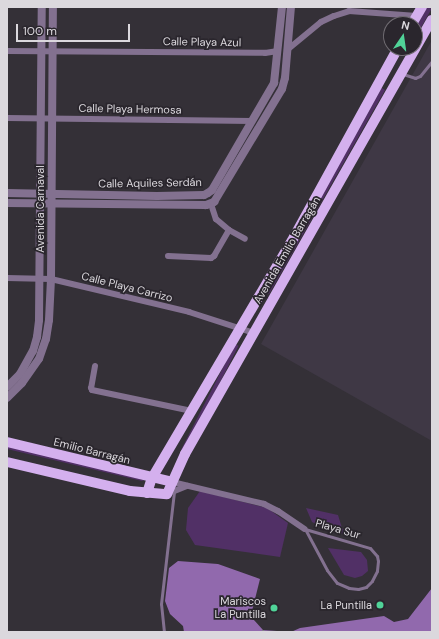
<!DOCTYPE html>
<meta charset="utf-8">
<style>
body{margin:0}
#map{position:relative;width:439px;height:639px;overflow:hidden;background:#343037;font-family:"DM Sans",sans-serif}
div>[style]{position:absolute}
.built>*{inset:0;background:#3f3845}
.green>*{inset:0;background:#513066;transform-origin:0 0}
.water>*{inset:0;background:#9169ad}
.path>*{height:1.5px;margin-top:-0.75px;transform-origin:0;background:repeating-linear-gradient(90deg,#838086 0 2px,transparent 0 4px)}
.service>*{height:3px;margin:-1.5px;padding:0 1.5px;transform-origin:1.5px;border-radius:1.5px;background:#837190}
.minor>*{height:6px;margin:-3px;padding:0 3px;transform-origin:3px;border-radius:3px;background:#837190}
.tertiary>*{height:8px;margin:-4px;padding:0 4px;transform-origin:4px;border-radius:4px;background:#837190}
.primary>*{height:10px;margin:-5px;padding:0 5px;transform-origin:5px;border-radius:5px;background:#d4b0ee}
.dots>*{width:11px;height:11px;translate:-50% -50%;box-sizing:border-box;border:2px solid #2a262d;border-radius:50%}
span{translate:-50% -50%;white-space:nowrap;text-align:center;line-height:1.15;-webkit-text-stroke:3.5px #2a262d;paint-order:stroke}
.street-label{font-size:11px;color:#dbd8dd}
.poi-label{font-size:11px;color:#dbd8dd}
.right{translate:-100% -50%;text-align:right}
.frame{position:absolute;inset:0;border:8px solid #dbd8dd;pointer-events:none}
.north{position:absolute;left:383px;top:16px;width:40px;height:40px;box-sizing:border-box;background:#2a262d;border:1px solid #716d73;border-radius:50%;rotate:13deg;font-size:11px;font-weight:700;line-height:16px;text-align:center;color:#dbd8dd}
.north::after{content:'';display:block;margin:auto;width:14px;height:18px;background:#50d398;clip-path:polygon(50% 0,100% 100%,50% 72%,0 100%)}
.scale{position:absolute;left:16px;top:24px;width:114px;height:18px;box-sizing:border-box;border:2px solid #dbd8dd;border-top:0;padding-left:5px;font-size:12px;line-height:14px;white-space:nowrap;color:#dbd8dd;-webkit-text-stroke:3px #2a262d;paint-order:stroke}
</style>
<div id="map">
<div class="built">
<div style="clip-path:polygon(432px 40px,432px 441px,261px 344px)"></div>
</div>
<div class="green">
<div style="clip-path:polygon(426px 7px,432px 8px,415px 38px,415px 27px)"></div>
<div style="clip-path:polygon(380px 87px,385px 90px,269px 294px,265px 293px)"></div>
<div style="left:235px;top:344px;width:4px;height:119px;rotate:27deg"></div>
<div style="clip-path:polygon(7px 444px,144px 480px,142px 481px,7px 449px)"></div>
<div style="clip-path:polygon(200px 491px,267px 508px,288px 523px,280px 557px,195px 545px,186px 530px,188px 508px)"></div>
<div style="clip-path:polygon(306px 508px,338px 515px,342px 528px,349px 535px,328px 530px,312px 522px)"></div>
<div style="clip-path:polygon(328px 548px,361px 552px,367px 560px,368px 571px,362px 576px,355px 578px,344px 575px)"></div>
</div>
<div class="water">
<div style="clip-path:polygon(178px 561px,218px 564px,260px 579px,252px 611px,253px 619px,263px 630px,291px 632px,300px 628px,384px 616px,394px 622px,408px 619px,432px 588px,432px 632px,184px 632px,183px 626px,170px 614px,165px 601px,169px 568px)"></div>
</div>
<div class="path">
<div style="left:263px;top:632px;width:2px;rotate:-90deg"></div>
</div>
<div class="service">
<div style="left:403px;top:74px;width:13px;rotate:18deg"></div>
<div style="left:415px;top:78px;width:5px;rotate:-22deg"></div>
<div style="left:420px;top:76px;width:19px;rotate:-51deg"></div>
<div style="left:305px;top:529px;width:68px;rotate:16.3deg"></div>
<div style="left:370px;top:548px;width:11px;rotate:49deg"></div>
<div style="left:377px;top:556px;width:5px;rotate:79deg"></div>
<div style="left:378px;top:561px;width:10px;rotate:96deg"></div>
<div style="left:377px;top:571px;width:11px;rotate:117deg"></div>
<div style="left:372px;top:581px;width:8px;rotate:135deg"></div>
<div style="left:366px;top:587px;width:8px;rotate:166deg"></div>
<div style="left:358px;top:589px;width:9px;rotate:-174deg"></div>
<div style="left:349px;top:588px;width:13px;rotate:-157deg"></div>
<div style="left:337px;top:583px;width:16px;rotate:-128deg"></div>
<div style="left:327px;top:570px;width:47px;rotate:-118.2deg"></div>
<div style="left:164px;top:632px;width:28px;rotate:-96deg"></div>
<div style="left:161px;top:604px;width:114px;rotate:-83.4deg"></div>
</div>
<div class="minor">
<div style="left:287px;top:50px;width:44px;rotate:-39.5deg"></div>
<div style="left:321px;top:22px;width:14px;rotate:-25deg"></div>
<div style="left:334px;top:16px;width:16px;rotate:-18deg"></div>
<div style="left:349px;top:11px;width:68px;rotate:4.2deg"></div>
<div style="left:7px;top:51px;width:258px;rotate:0.4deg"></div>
<div style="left:265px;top:53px;width:13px;rotate:-9deg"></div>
<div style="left:7px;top:118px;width:245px;rotate:0.7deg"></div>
<div style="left:211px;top:204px;width:16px;rotate:72deg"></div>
<div style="left:216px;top:219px;width:17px;rotate:40deg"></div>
<div style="left:229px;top:230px;width:18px;rotate:29deg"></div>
<div style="left:168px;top:256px;width:43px;rotate:2.7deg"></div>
<div style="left:211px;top:258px;width:4px;rotate:-34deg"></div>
<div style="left:214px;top:256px;width:30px;rotate:-60deg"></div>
<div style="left:7px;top:278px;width:44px;rotate:1.3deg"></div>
<div style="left:51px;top:279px;width:142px;rotate:13.4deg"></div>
<div style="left:189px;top:312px;width:68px;rotate:17.9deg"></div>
<div style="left:95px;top:366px;width:22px;rotate:100deg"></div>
<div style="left:91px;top:388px;width:2px;rotate:63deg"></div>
<div style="left:92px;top:390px;width:102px;rotate:11.9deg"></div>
<div style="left:172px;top:482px;width:95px;rotate:13.4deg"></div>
<div style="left:264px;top:504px;width:16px;rotate:27deg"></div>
<div style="left:278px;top:511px;width:32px;rotate:34deg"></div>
<div style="left:167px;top:494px;width:22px;rotate:-22deg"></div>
</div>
<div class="tertiary">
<div style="left:7px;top:193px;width:150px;rotate:1.1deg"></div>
<div style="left:157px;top:196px;width:47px;rotate:-1.2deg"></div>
<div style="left:204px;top:195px;width:4px;rotate:-27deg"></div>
<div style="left:208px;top:193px;width:5px;rotate:-37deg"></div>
<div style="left:212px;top:190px;width:124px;rotate:-59.9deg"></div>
<div style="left:274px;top:83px;width:76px;rotate:-84deg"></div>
<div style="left:7px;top:203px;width:199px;rotate:0.6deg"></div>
<div style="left:206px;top:205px;width:9px;rotate:-21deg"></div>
<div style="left:214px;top:202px;width:132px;rotate:-59deg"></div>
<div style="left:282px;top:89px;width:11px;rotate:-75deg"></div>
<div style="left:285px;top:78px;width:71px;rotate:-85.2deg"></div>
<div style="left:7px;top:387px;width:18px;rotate:-45deg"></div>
<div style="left:20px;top:374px;width:26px;rotate:-61deg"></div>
<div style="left:33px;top:351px;width:15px;rotate:-74deg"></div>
<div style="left:37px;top:337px;width:17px;rotate:-83deg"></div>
<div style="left:39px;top:320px;width:313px;rotate:-89.5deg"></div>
<div style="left:7px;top:398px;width:21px;rotate:-45deg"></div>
<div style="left:22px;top:383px;width:29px;rotate:-55deg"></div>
<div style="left:39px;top:359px;width:21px;rotate:-71deg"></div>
<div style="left:46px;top:339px;width:19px;rotate:-81deg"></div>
<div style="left:49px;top:320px;width:41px;rotate:-87.2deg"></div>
<div style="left:51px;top:279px;width:272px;rotate:-89.6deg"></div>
</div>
<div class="primary">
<div style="left:412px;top:24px;width:20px;rotate:-60deg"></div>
<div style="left:7px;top:442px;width:170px;rotate:13.6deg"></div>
<div style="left:7px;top:462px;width:126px;rotate:13.3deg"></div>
<div style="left:130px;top:491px;width:37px;rotate:5deg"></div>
<div style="left:167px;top:494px;width:44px;rotate:-65.8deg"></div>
<div style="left:185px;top:454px;width:499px;rotate:-60.4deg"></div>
<div style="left:147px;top:493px;width:16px;rotate:-72deg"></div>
<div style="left:152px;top:478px;width:280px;rotate:-59.5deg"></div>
<div style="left:294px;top:237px;width:216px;rotate:-61.2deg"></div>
</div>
<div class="dots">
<div style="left:380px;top:605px;background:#50d398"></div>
<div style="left:274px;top:608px;background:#50d398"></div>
</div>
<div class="street-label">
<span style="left:202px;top:42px;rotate:1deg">Calle Playa Azul</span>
<span style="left:130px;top:109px;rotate:1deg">Calle Playa Hermosa</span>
<span style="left:150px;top:183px;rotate:-1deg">Calle Aquiles Serdán</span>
<span style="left:40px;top:209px;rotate:-90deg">Avenida Carnaval</span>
<span style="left:287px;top:250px;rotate:-60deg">Avenida Emilio Barragán</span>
<span style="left:127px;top:287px;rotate:14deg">Calle Playa Carrizo</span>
<span style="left:92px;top:451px;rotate:14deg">Emilio Barragán</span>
<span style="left:338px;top:529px;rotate:16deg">Playa Sur</span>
</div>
<div class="poi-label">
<span class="right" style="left:266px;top:608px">Mariscos<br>La Puntilla</span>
<span class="right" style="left:372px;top:605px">La Puntilla</span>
</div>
<div class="frame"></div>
<div class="north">N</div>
<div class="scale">100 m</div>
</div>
